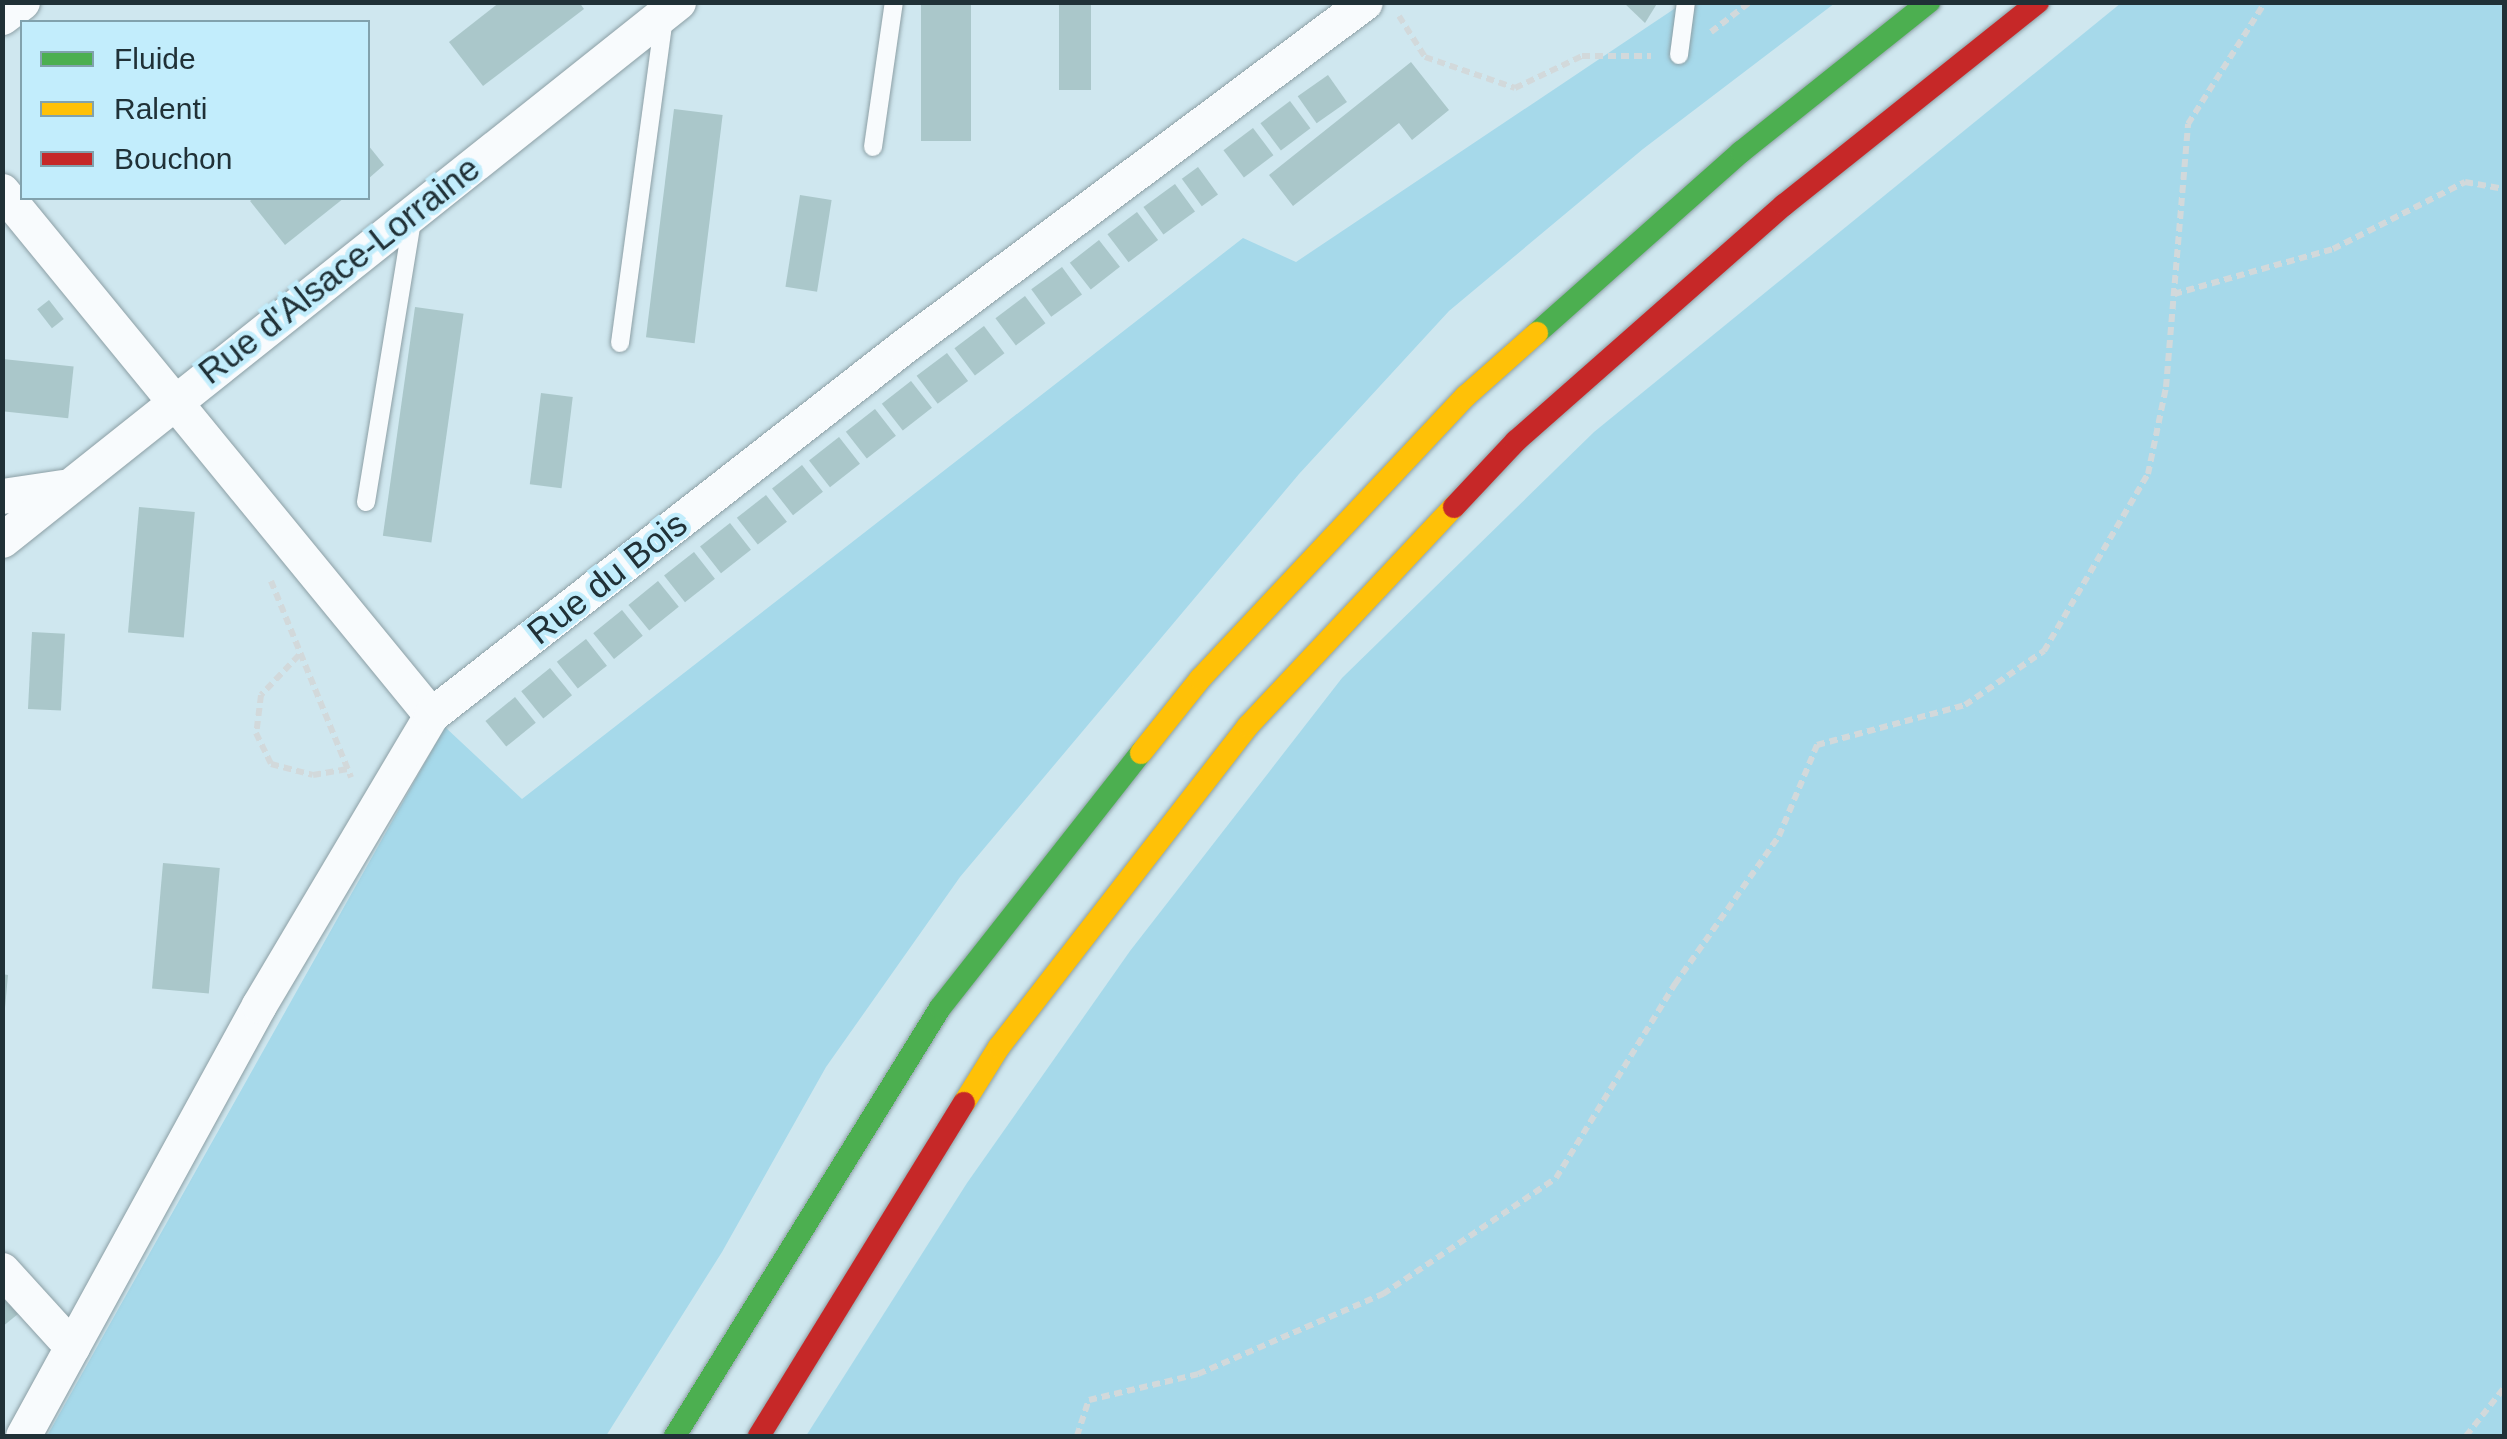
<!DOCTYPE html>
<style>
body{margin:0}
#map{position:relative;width:2507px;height:1439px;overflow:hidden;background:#cfe7ef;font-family:Arial,sans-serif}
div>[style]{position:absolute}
.green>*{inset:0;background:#a6d9ea}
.building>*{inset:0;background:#aac7ca;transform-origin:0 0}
.path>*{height:6px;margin-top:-3px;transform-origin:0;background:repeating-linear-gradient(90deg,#d2d9db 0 8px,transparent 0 13px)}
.roads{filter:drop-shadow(0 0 2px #8c9fa5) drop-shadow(0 0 2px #8c9fa5)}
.lane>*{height:18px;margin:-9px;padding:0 9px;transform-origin:9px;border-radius:9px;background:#f8fbfd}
.street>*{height:35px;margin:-17.5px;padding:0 17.5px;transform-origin:17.5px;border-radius:17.5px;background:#f8fbfd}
.fast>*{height:22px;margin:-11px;padding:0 11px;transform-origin:11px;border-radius:11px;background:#4caf50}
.slow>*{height:22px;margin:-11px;padding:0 11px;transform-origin:11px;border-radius:11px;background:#ffc107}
.jam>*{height:22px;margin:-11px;padding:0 11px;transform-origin:11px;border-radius:11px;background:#c62828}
span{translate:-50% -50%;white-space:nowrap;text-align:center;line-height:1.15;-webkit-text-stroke:9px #c2edfc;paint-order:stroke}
.street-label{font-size:35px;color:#203137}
.frame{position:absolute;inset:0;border:5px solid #203137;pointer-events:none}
.legend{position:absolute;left:20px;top:20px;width:350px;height:180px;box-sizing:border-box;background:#c2edfc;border:2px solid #81a2ad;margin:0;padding:12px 18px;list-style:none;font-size:30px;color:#203137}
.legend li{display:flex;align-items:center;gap:20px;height:50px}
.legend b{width:50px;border:2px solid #81a2ad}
</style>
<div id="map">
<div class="green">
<div style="clip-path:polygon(1683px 3px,1835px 3px,1643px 149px,1449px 311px,1299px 474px,960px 877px,826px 1067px,722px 1252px,606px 1436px,47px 1436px,445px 727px,522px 799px,1243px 238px,1296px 262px)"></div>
<div style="clip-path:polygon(2121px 3px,2504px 3px,2504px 1436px,806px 1436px,967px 1183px,1130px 951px,1342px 678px,1594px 432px)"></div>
</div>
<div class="building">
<div style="clip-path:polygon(500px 2px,579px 2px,584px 9px,483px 86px,449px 42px)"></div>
<div style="left:921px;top:2px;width:50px;height:139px"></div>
<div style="left:1059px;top:2px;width:32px;height:88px"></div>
<div style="clip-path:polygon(1623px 2px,1658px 2px,1645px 23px)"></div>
<div style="clip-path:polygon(1411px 62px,1449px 110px,1412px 140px,1399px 123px,1293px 206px,1269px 175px)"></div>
<div style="left:1328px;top:75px;width:33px;height:37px;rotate:55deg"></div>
<div style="left:1290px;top:101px;width:34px;height:37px;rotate:53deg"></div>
<div style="left:674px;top:109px;width:49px;height:230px;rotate:7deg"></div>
<div style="left:1253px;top:128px;width:34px;height:37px;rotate:53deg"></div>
<div style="clip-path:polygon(368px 145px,384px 165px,368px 179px)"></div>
<div style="left:1198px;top:167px;width:34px;height:20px;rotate:54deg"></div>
<div style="left:1175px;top:184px;width:34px;height:39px;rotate:54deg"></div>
<div style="left:800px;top:195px;width:32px;height:93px;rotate:9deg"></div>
<div style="clip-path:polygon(254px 198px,344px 198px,285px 245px,250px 201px)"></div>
<div style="left:1137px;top:212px;width:35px;height:37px;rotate:53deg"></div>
<div style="left:1099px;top:240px;width:34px;height:37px;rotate:52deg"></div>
<div style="left:1062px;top:267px;width:34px;height:38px;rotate:54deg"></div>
<div style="left:1025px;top:296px;width:34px;height:37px;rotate:53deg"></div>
<div style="left:49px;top:300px;width:24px;height:15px;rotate:52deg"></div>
<div style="left:415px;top:307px;width:49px;height:231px;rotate:8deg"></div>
<div style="left:984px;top:326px;width:34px;height:37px;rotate:53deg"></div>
<div style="left:947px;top:353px;width:35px;height:38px;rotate:53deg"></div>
<div style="left:3px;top:359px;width:71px;height:52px;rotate:6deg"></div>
<div style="left:911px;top:381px;width:34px;height:37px;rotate:52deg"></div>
<div style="left:541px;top:393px;width:32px;height:92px;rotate:7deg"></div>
<div style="left:875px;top:409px;width:34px;height:37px;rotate:52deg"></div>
<div style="left:839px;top:437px;width:34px;height:38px;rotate:52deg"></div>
<div style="left:802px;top:465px;width:34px;height:38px;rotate:52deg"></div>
<div style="left:766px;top:495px;width:34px;height:37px;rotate:52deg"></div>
<div style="left:139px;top:507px;width:56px;height:126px;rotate:5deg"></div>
<div style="left:730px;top:523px;width:34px;height:38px;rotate:52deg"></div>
<div style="left:694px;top:552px;width:34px;height:38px;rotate:52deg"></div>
<div style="left:658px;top:581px;width:33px;height:38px;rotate:51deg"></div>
<div style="left:622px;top:610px;width:33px;height:37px;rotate:51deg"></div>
<div style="left:32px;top:632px;width:33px;height:77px;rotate:3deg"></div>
<div style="left:586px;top:639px;width:34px;height:37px;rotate:52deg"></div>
<div style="left:550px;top:668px;width:35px;height:37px;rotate:51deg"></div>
<div style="left:515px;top:697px;width:33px;height:38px;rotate:51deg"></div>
<div style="left:163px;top:863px;width:57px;height:126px;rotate:5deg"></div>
<div style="clip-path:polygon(2px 974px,8px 975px,5px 1008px,2px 1008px)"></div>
<div style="clip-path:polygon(2px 1297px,18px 1314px,2px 1327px)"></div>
</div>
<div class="path">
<div style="left:1399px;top:16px;width:49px;rotate:57.6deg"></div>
<div style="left:1425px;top:57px;width:95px;rotate:19deg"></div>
<div style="left:1515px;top:88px;width:74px;rotate:-25.5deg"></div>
<div style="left:1582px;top:56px;width:69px"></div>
<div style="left:1711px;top:32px;width:49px;rotate:-37.6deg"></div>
<div style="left:2174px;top:294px;width:165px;rotate:-15.8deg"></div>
<div style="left:2333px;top:249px;width:148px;rotate:-26.9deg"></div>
<div style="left:2465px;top:182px;width:40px;rotate:10deg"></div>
<div style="left:271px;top:581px;width:212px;rotate:67.8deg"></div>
<div style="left:299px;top:655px;width:55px;rotate:133.5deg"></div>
<div style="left:261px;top:695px;width:38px;rotate:97deg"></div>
<div style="left:256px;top:733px;width:34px;rotate:64deg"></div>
<div style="left:271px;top:764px;width:43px;rotate:14.7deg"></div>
<div style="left:313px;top:775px;width:35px;rotate:-10deg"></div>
<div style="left:1077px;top:1436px;width:38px;rotate:-72deg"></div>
<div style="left:1089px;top:1400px;width:112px;rotate:-13.4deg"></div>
<div style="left:1198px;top:1374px;width:202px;rotate:-23.4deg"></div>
<div style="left:1383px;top:1294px;width:208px;rotate:-33.8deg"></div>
<div style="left:1556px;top:1178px;width:228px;rotate:-58.5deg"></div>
<div style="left:1675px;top:984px;width:181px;rotate:-54.9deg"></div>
<div style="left:1779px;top:836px;width:99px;rotate:-67.3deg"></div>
<div style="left:1817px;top:745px;width:153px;rotate:-15.1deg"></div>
<div style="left:1965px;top:705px;width:96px;rotate:-34.4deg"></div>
<div style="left:2044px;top:651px;width:205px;rotate:-59.6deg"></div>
<div style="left:2148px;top:474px;width:89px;rotate:-78.3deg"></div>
<div style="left:2166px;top:387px;width:264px;rotate:-85.2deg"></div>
<div style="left:2188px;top:124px;width:144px;rotate:-57.7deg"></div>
<div style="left:2466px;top:1436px;width:61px;rotate:-51.6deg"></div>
</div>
<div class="roads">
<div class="lane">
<div style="left:1679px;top:55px;width:53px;rotate:-82.5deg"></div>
<div style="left:873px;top:147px;width:147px;rotate:-81.8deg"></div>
<div style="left:620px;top:343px;width:328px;rotate:-82.3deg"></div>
<div style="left:366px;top:502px;width:290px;rotate:-80.7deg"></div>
</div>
<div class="street">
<div style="left:2px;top:17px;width:25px;rotate:-37deg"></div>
<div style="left:2px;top:191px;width:677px;rotate:50.69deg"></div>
<div style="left:2px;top:496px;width:61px;rotate:-8.5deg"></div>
<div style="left:2px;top:540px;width:864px;rotate:-38.51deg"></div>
<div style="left:2px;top:1270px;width:104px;rotate:47.7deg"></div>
<div style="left:23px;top:1436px;width:491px;rotate:-61.3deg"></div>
<div style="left:259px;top:1005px;width:337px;rotate:-59.3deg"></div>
<div style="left:431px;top:715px;width:600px;rotate:-37.96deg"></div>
<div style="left:904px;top:346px;width:575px;rotate:-36.73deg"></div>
</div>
<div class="fast">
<div style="left:1537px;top:333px;width:273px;rotate:-41.6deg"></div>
<div style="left:1741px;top:152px;width:241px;rotate:-38.6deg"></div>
<div style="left:675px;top:1436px;width:503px;rotate:-58.24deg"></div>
<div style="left:940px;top:1008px;width:325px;rotate:-51.8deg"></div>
</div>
<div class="slow">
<div style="left:1141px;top:753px;width:95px;rotate:-51.4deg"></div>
<div style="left:1200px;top:679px;width:388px;rotate:-46.8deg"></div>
<div style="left:1466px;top:396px;width:95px;rotate:-41.6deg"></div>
<div style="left:964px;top:1103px;width:66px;rotate:-58deg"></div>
<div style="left:999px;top:1047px;width:406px;rotate:-52.2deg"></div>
<div style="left:1248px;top:726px;width:301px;rotate:-46.8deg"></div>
</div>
<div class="jam">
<div style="left:1454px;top:507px;width:91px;rotate:-46.8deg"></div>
<div style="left:1516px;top:441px;width:357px;rotate:-41.4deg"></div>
<div style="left:1784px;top:205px;width:325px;rotate:-38.6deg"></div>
<div style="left:759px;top:1436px;width:391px;rotate:-58.4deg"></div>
</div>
</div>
<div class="street-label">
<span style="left:339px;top:270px;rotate:-38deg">Rue d'Alsace-Lorraine</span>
<span style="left:607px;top:578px;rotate:-38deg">Rue du Bois</span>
</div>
<div class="frame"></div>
<ul class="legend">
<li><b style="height:12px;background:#4caf50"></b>Fluide</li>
<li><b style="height:12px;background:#ffc107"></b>Ralenti</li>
<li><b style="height:12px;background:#c62828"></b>Bouchon</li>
</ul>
</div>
